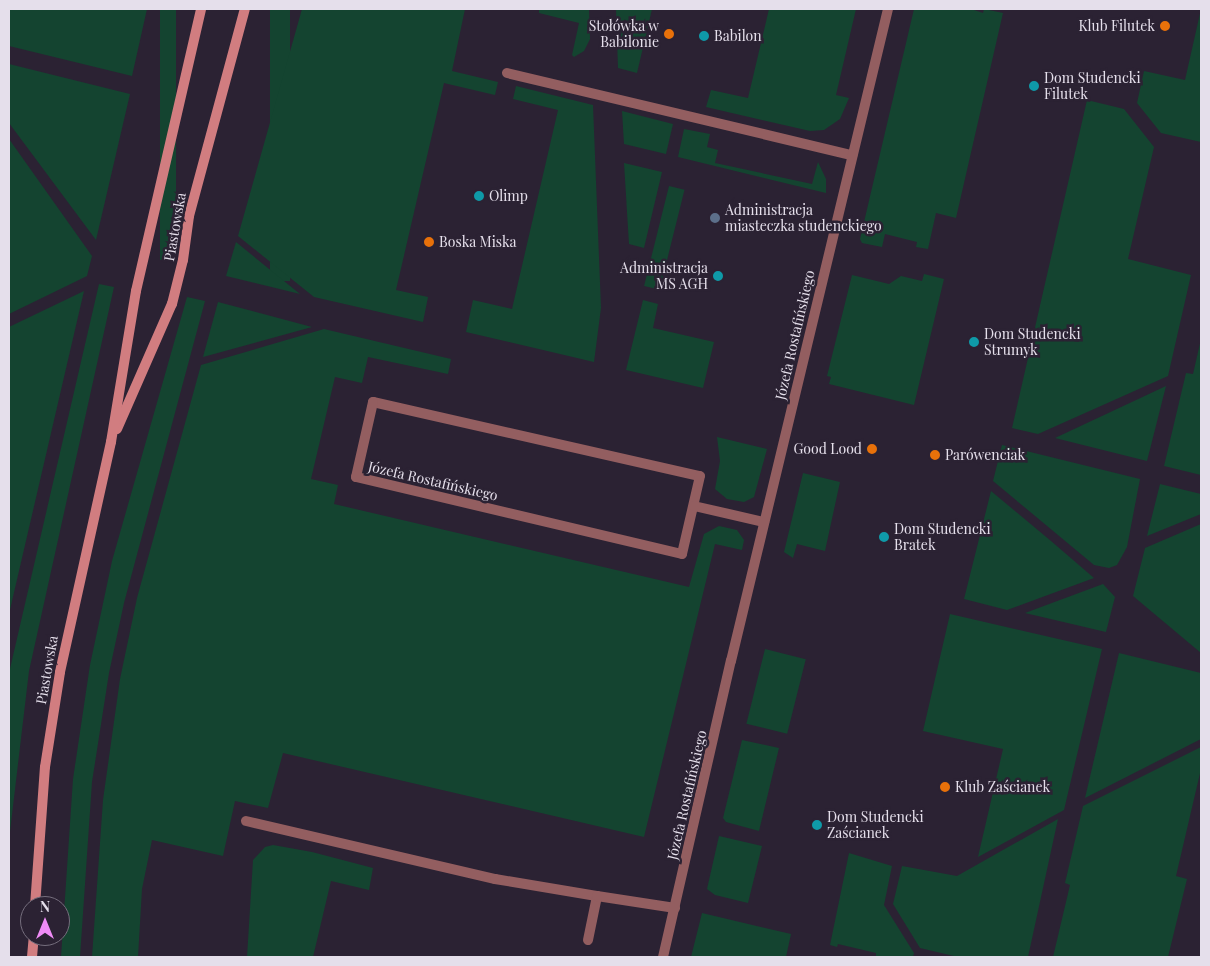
<!DOCTYPE html>
<meta charset="utf-8">
<style>
body{margin:0}
#map{position:relative;width:1210px;height:966px;overflow:hidden;background:#2b2233;font-family:"Playfair Display",serif}
div>[style]{position:absolute}
.green>*{inset:0;background:#144430;transform-origin:0 0}
.street>*{height:10px;margin:-5px;padding:0 5px;transform-origin:5px;border-radius:5px;background:#935e60}
.secondary>*{height:10px;margin:-5px;padding:0 5px;transform-origin:5px;border-radius:5px;background:#d17d80}
.dots>*{width:14px;height:14px;translate:-50% -50%;box-sizing:border-box;border:2px solid #2b2233;border-radius:50%}
span{translate:-50% -50%;white-space:nowrap;text-align:center;line-height:1.15;-webkit-text-stroke:5px #2b2233;paint-order:stroke}
.poi-label{font-size:14px;color:#e5dfeb}
.right{translate:-100% -50%;text-align:right}
.left{translate:0 -50%;text-align:left}
.street-label{font-size:14px;color:#e5dfeb}
.frame{position:absolute;inset:0;border:10px solid #e5dfeb;pointer-events:none}
.north{position:absolute;left:20px;top:896px;width:50px;height:50px;box-sizing:border-box;background:#2b2233;border:1px solid #756e7d;border-radius:50%;rotate:0deg;font-size:14px;font-weight:700;line-height:20px;text-align:center;color:#e5dfeb}
.north::after{content:'';display:block;margin:auto;width:18px;height:22px;background:#ef8bf6;clip-path:polygon(50% 0,100% 100%,50% 72%,0 100%)}
</style>
<div id="map">
<div class="green">
<div style="clip-path:polygon(9px 9px,147px 9px,132px 76px,9px 46px)"></div>
<div style="left:160px;top:9px;width:16px;height:251px"></div>
<div style="left:270px;top:9px;width:20px;height:272px"></div>
<div style="clip-path:polygon(302px 9px,465px 9px,452px 71px,498px 82px,495px 95px,444px 83px,396px 290px,428px 297px,423px 322px,314px 297px,238px 236px)"></div>
<div style="clip-path:polygon(539px 9px,589px 9px,590px 39px,584px 51px,574px 57px,572px 55px,579px 23px,539px 13px)"></div>
<div style="clip-path:polygon(616px 9px,652px 9px,637px 73px,618px 68px)"></div>
<div style="clip-path:polygon(769px 9px,856px 9px,836px 95px,849px 98px,840px 119px,824px 130px,810px 131px,706px 107px,711px 90px,748px 98px)"></div>
<div style="clip-path:polygon(914px 9px,971px 9px,983px 13px,984px 9px,1003px 13px,956px 218px,936px 213px,928px 249px,916px 247px,917px 242px,885px 234px,882px 247px,862px 243px,860px 239px)"></div>
<div style="clip-path:polygon(1201px 9px,1201px 142px,1161px 133px,1137px 103px,1144px 71px,1185px 80px)"></div>
<div style="clip-path:polygon(9px 64px,130px 94px,96px 240px,9px 123px)"></div>
<div style="clip-path:polygon(516px 86px,593px 105px,601px 308px,594px 362px,466px 332px,473px 300px,512px 309px,558px 110px,513px 99px)"></div>
<div style="clip-path:polygon(1087px 100px,1124px 109px,1154px 147px,1128px 259px,1191px 275px,1168px 376px,1038px 434px,1012px 428px)"></div>
<div style="clip-path:polygon(622px 111px,673px 124px,666px 154px,624px 144px)"></div>
<div style="clip-path:polygon(684px 129px,710px 134px,707px 147px,718px 150px,715px 163px,812px 184px,818px 162px,826px 179px,826px 193px,678px 157px)"></div>
<div style="clip-path:polygon(9px 139px,92px 256px,87px 276px,9px 314px)"></div>
<div style="clip-path:polygon(624px 163px,662px 172px,644px 248px,629px 244px)"></div>
<div style="left:669px;top:186px;width:16px;height:103px;rotate:14deg"></div>
<div style="clip-path:polygon(236px 242px,300px 294px,226px 276px)"></div>
<div style="clip-path:polygon(924px 274px,944px 279px,914px 405px,829px 384px,831px 377px,827px 376px,852px 275px,889px 284px,901px 276px,922px 281px)"></div>
<div style="clip-path:polygon(99px 284px,114px 287px,29px 671px,9px 840px,9px 673px)"></div>
<div style="clip-path:polygon(84px 291px,9px 614px,9px 327px)"></div>
<div style="clip-path:polygon(187px 297px,205px 301px,124px 603px,109px 673px,92px 782px,80px 957px,61px 957px,73px 779px,90px 665px,112px 561px)"></div>
<div style="clip-path:polygon(643px 300px,658px 304px,653px 328px,714px 342px,703px 388px,626px 370px)"></div>
<div style="clip-path:polygon(218px 302px,312px 327px,203px 357px)"></div>
<div style="clip-path:polygon(324px 329px,451px 359px,448px 374px,368px 357px,362px 383px,335px 377px,311px 479px,338px 485px,334px 504px,689px 587px,704px 534px,719px 526px,737px 530px,744px 540px,742px 550px,715px 544px,644px 837px,283px 753px,268px 808px,235px 801px,223px 856px,152px 840px,142px 889px,138px 957px,92px 957px,103px 800px,120px 679px,137px 598px,201px 365px)"></div>
<div style="clip-path:polygon(1201px 339px,1201px 475px,1164px 466px,1186px 373px,1193px 374px)"></div>
<div style="clip-path:polygon(1166px 386px,1147px 461px,1055px 438px)"></div>
<div style="clip-path:polygon(717px 437px,767px 449px,754px 497px,744px 502px,727px 499px,715px 489px,720px 461px)"></div>
<div style="clip-path:polygon(1002px 445px,1140px 479px,1127px 547px,1117px 565px,1109px 568px,1094px 565px,993px 481px)"></div>
<div style="clip-path:polygon(803px 473px,840px 482px,825px 551px,797px 544px,793px 558px,784px 552px)"></div>
<div style="clip-path:polygon(1160px 484px,1201px 494px,1201px 514px,1147px 536px)"></div>
<div style="clip-path:polygon(991px 491px,1051px 541px,1094px 578px,1007px 610px,964px 599px)"></div>
<div style="clip-path:polygon(1201px 524px,1201px 653px,1133px 596px,1145px 548px)"></div>
<div style="clip-path:polygon(1103px 584px,1115px 597px,1106px 632px,1025px 613px)"></div>
<div style="clip-path:polygon(950px 614px,1102px 649px,1064px 810px,978px 857px,1003px 749px,923px 731px)"></div>
<div style="left:765px;top:649px;width:42px;height:77px;rotate:14deg"></div>
<div style="clip-path:polygon(1119px 653px,1201px 673px,1201px 739px,1085px 798px)"></div>
<div style="clip-path:polygon(742px 740px,779px 748px,759px 831px,726px 822px,723px 818px)"></div>
<div style="clip-path:polygon(1201px 747px,1201px 769px,1176px 876px,1187px 879px,1168px 957px,1053px 957px,1070px 885px,1065px 883px,1083px 806px)"></div>
<div style="clip-path:polygon(1058px 819px,1028px 957px,958px 957px,920px 948px,893px 904px,902px 866px,957px 876px)"></div>
<div style="clip-path:polygon(719px 836px,762px 846px,748px 903px,715px 895px,707px 889px)"></div>
<div style="clip-path:polygon(273px 845px,312px 852px,373px 868px,369px 890px,331px 881px,313px 957px,247px 957px,253px 860px,265px 847px)"></div>
<div style="clip-path:polygon(849px 853px,892px 866px,884px 905px,914px 953px,913px 957px,876px 957px,876px 953px,838px 944px,837px 947px,830px 945px)"></div>
<div style="clip-path:polygon(702px 913px,791px 934px,786px 957px,691px 957px)"></div>
</div>
<div class="street">
<div style="left:507px;top:73px;width:355px;rotate:13.4deg"></div>
<div style="left:373px;top:402px;width:335px;rotate:12.8deg"></div>
<div style="left:700px;top:476px;width:80px;rotate:103deg"></div>
<div style="left:682px;top:554px;width:335px;rotate:-166.7deg"></div>
<div style="left:356px;top:477px;width:77px;rotate:-77.2deg"></div>
<div style="left:694px;top:506px;width:72px;rotate:12.9deg"></div>
<div style="left:246px;top:821px;width:256px;rotate:13.1deg"></div>
<div style="left:495px;top:879px;width:103px;rotate:9.5deg"></div>
<div style="left:588px;top:940px;width:45px;rotate:-78.4deg"></div>
<div style="left:597px;top:896px;width:79px;rotate:8.7deg"></div>
<div style="left:663px;top:957px;width:304px;rotate:-77.1deg"></div>
<div style="left:731px;top:661px;width:671px;rotate:-76.46deg"></div>
</div>
<div class="secondary">
<div style="left:117px;top:429px;width:137px;rotate:-66.3deg"></div>
<div style="left:172px;top:304px;width:45px;rotate:-76deg"></div>
<div style="left:183px;top:260px;width:44px;rotate:-82.2deg"></div>
<div style="left:189px;top:216px;width:214px;rotate:-74.9deg"></div>
<div style="left:35px;top:906px;width:139px;rotate:-85.9deg"></div>
<div style="left:45px;top:767px;width:96px;rotate:-81deg"></div>
<div style="left:60px;top:672px;width:236px;rotate:-77.5deg"></div>
<div style="left:111px;top:442px;width:153px;rotate:-80.6deg"></div>
<div style="left:136px;top:291px;width:289px;rotate:-77deg"></div>
<div style="left:32px;top:957px;width:21px;rotate:-85deg"></div>
</div>
<div class="dots">
<div style="left:1165px;top:26px;background:#e8710a"></div>
<div style="left:669px;top:34px;background:#e8710a"></div>
<div style="left:704px;top:36px;background:#0f9aa8"></div>
<div style="left:1034px;top:86px;background:#0f9aa8"></div>
<div style="left:479px;top:196px;background:#0f9aa8"></div>
<div style="left:715px;top:218px;background:#5c6f8a"></div>
<div style="left:429px;top:242px;background:#e8710a"></div>
<div style="left:718px;top:276px;background:#0f9aa8"></div>
<div style="left:974px;top:342px;background:#0f9aa8"></div>
<div style="left:872px;top:449px;background:#e8710a"></div>
<div style="left:935px;top:455px;background:#e8710a"></div>
<div style="left:884px;top:537px;background:#0f9aa8"></div>
<div style="left:945px;top:787px;background:#e8710a"></div>
<div style="left:817px;top:825px;background:#0f9aa8"></div>
</div>
<div class="poi-label">
<span class="right" style="left:659px;top:34px">Stołówka w<br>Babilonie</span>
<span class="right" style="left:1155px;top:26px">Klub Filutek</span>
<span class="left" style="left:714px;top:36px">Babilon</span>
<span class="left" style="left:1044px;top:86px">Dom Studencki<br>Filutek</span>
<span class="left" style="left:489px;top:196px">Olimp</span>
<span class="left" style="left:725px;top:218px">Administracja<br>miasteczka studenckiego</span>
<span class="left" style="left:439px;top:242px">Boska Miska</span>
<span class="right" style="left:708px;top:276px">Administracja<br>MS AGH</span>
<span class="left" style="left:984px;top:342px">Dom Studencki<br>Strumyk</span>
<span class="right" style="left:862px;top:449px">Good Lood</span>
<span class="left" style="left:945px;top:455px">Parówenciak</span>
<span class="left" style="left:894px;top:537px">Dom Studencki<br>Bratek</span>
<span class="left" style="left:955px;top:787px">Klub Zaścianek</span>
<span class="left" style="left:827px;top:825px">Dom Studencki<br>Zaścianek</span>
</div>
<div class="street-label">
<span style="left:175px;top:227px;rotate:-80deg">Piastowska</span>
<span style="left:795px;top:335px;rotate:-77deg">Józefa Rostafińskiego</span>
<span style="left:433px;top:481px;rotate:13deg">Józefa Rostafińskiego</span>
<span style="left:47px;top:670px;rotate:-80deg">Piastowska</span>
<span style="left:687px;top:795px;rotate:-77deg">Józefa Rostafińskiego</span>
</div>
<div class="frame"></div>
<div class="north">N</div>
</div>
